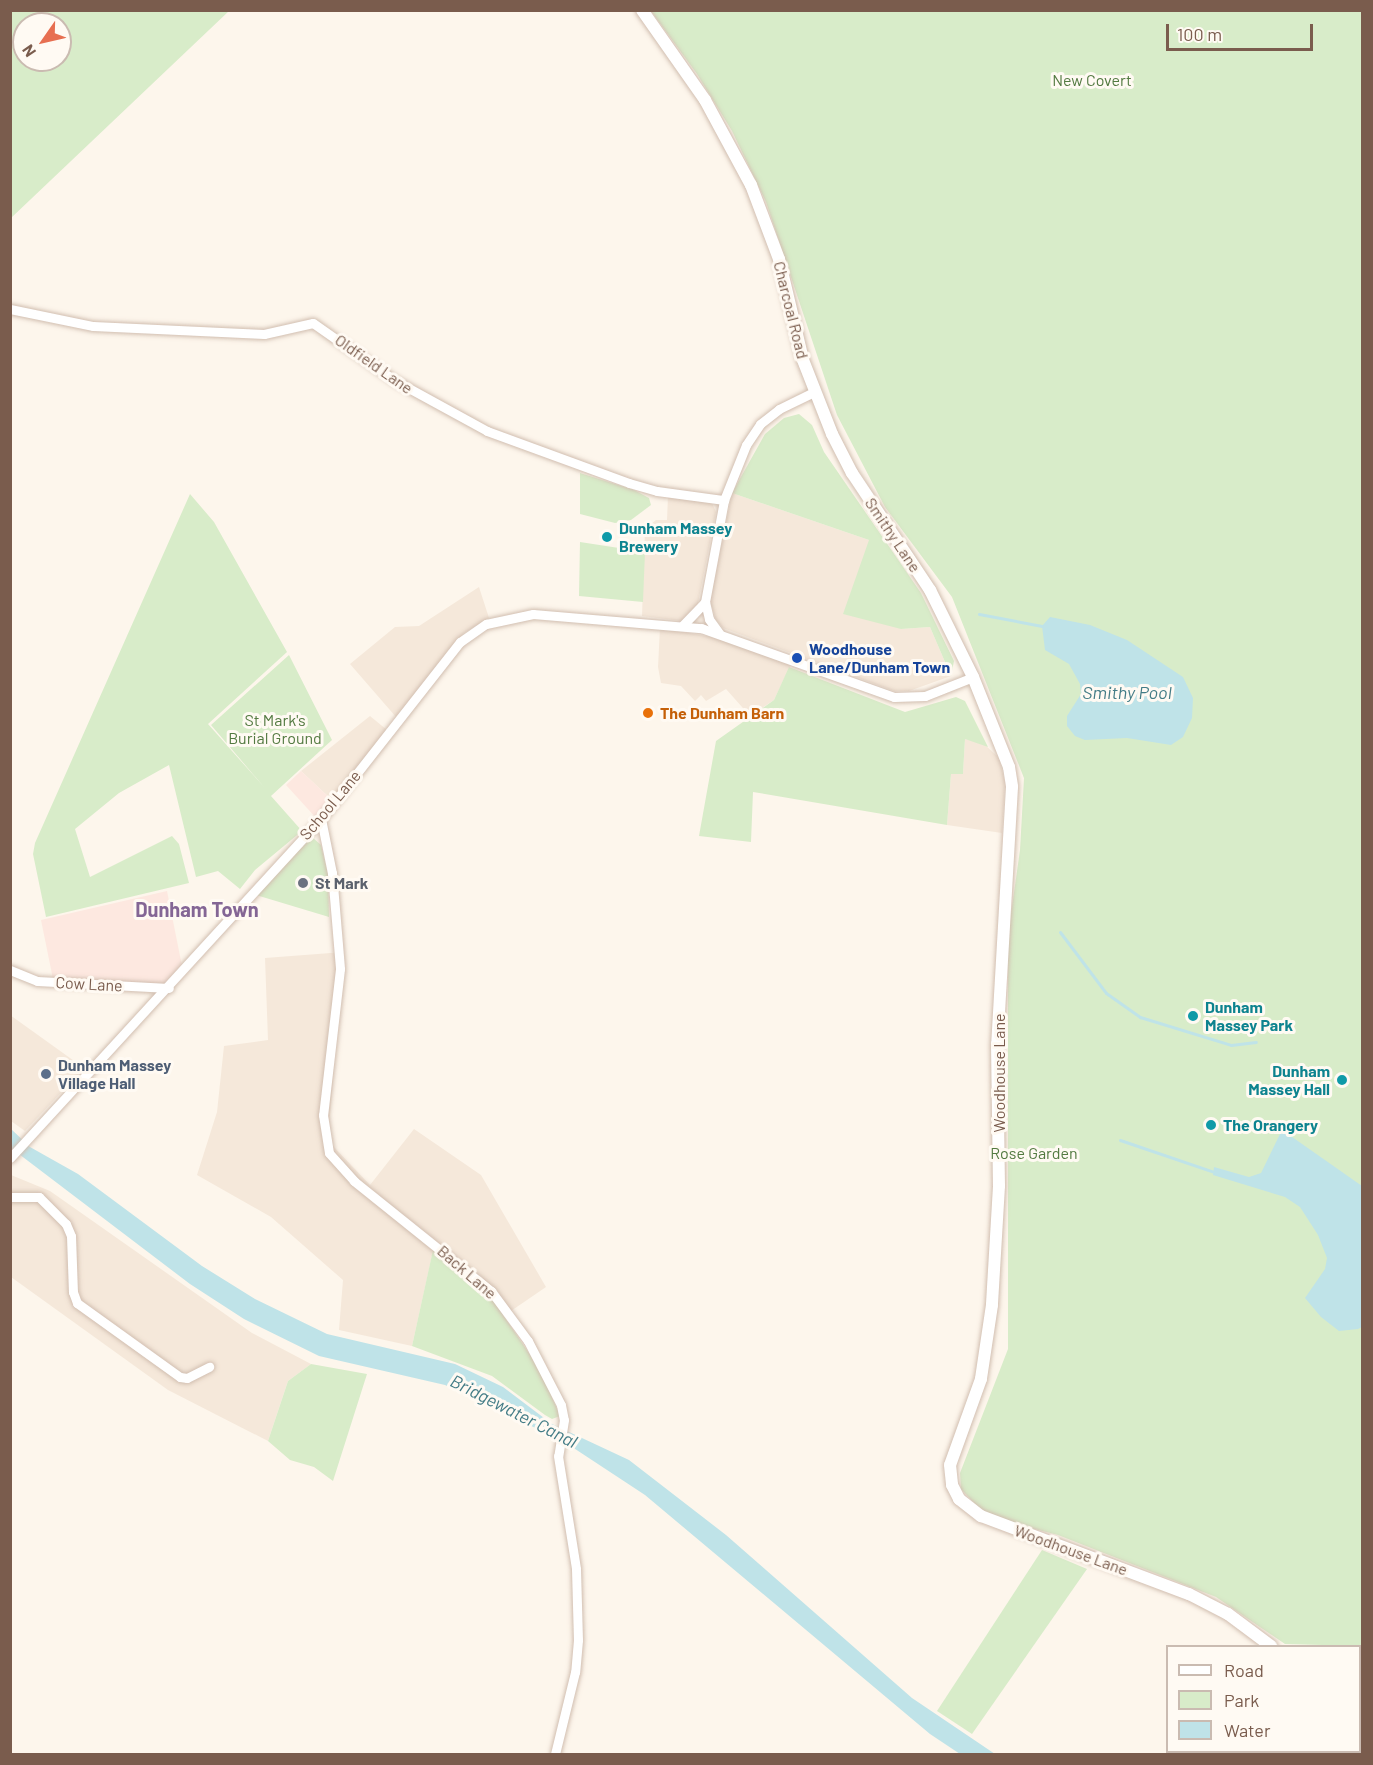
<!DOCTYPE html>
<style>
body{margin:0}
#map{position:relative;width:1373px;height:1765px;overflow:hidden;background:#fdf6ec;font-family:Barlow,sans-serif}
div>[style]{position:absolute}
.residential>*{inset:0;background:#f5e8da}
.commercial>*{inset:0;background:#fde8e0}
.green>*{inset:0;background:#d8ecc9}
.water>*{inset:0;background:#bfe3e8}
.stream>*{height:3px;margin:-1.5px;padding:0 1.5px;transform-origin:1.5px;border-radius:1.5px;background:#bfe3e8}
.roads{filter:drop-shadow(0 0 2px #d1beb0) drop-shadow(0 0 2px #d1beb0)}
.street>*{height:9px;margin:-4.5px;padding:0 4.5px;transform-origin:4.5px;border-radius:4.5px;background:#fff}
.secondary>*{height:12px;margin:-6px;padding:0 6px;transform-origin:6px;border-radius:6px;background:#fff}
.dots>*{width:16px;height:16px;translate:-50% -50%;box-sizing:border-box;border:3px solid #fffaf3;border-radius:50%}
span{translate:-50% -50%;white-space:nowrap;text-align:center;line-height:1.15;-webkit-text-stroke:6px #fffaf3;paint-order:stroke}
.park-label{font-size:16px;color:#537a41}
.street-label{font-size:16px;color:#7a5c4d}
.culture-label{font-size:16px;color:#0d838f;font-weight:700}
.left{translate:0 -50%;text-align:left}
.right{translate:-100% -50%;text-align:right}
.transit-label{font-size:16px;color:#164399;font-weight:700}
.food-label{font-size:16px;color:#c56008;font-weight:700}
.worship-label{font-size:16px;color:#5b616d;font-weight:700}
.service-label{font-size:16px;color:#4e5e75;font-weight:700}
.water-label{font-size:18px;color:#437c86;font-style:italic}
.quarter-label{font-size:20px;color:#846695;font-weight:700}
.frame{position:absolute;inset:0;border:12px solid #7a5c4d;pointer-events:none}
.legend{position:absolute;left:1166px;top:1645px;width:195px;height:108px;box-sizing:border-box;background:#fffaf3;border:2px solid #cabbb1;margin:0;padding:8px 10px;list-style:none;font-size:18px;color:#7a5c4d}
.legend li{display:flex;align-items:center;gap:12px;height:30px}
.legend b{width:30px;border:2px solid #cabbb1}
.north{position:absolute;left:12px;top:12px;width:60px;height:60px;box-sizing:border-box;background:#fffaf3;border:2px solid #cabbb1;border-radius:50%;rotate:236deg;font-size:16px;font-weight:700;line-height:24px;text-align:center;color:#7a5c4d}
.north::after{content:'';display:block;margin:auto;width:21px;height:27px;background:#e76f51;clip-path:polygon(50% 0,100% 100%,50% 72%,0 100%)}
.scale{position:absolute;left:1166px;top:24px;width:147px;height:27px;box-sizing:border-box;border:3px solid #7a5c4d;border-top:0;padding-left:8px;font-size:18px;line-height:21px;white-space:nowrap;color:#7a5c4d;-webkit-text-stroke:4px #fffaf3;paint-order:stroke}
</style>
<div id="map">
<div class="residential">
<div style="clip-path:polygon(732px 493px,869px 540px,901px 629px,930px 627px,951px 676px,909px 691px,894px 691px,723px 628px,716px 620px,710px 601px)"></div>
<div style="clip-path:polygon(668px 496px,712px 503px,716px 512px,697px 608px,682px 621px,642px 616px,645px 529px,656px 520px,667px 520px)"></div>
<div style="clip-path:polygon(479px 587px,489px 618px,464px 633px,396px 717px,350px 664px,395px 627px,419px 626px)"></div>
<div style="clip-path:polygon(660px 628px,717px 638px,791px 664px,774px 700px,750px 716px,726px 689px,706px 701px,701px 695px,695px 701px,681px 686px,661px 683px,658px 667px)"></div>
<div style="clip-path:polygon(370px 716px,387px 730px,333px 801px,301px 771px)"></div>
<div style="clip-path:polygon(965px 739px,983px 743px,999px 758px,1005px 782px,1002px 833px,947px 825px,951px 774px,963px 774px)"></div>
<div style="clip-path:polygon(344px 952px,329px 1127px,333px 1146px,370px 1185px,414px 1129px,481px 1175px,546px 1287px,505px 1315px,433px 1251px,412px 1346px,339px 1330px,343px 1280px,271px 1217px,197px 1175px,217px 1112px,224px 1046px,268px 1040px,265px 958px)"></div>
<div style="clip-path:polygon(10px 1015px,84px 1068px,25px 1131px,11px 1121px)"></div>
<div style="clip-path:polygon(11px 1175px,50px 1191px,252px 1333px,311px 1364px,288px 1381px,268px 1441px,168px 1390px,11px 1277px)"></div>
</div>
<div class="commercial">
<div style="clip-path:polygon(301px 771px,333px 801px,317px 819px,286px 785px)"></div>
<div style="clip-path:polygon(167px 891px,182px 966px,166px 985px,53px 979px,41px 920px)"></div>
</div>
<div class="green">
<div style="clip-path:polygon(evenodd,11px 10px,229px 10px,229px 11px,11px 218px,11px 10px,24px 24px,60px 24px,60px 60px,24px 60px,24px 24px)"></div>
<div style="clip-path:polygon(651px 11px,1362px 11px,1362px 1727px,1360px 1646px,1285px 1644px,1216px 1597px,1058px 1535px,1007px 1522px,979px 1508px,961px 1489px,960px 1473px,1008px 1349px,1008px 935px,1020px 850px,1024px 778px,952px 597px,885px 507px,837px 415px,766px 202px,732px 131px,697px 74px)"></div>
<div style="clip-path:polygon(799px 414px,812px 425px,824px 452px,921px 593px,954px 661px,951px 676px,930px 627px,901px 629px,843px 614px,869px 540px,732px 493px,765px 434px,784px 418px)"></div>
<div style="clip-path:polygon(580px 473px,634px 490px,649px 498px,651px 505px,631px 520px,615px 523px,580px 514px)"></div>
<div style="clip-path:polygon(190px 494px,214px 522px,287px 652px,208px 724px,264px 787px,211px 725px,289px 655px,332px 740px,271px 796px,302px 831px,255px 870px,240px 889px,218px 871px,196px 877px,169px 765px,119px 793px,75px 829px,90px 877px,172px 836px,179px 844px,189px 883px,46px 917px,33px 854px,35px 843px)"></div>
<div style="clip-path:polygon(580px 542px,645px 552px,643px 602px,579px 596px)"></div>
<div style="clip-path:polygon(789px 667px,905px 712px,956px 697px,965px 701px,988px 747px,965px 739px,963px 774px,951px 774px,947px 825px,753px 792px,751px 842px,699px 836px,716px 741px,774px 700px)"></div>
<div style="clip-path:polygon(312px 837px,321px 845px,328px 874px,329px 917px,256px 895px)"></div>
<div style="clip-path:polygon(433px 1250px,493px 1300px,541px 1371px,560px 1416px,552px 1419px,545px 1415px,492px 1376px,412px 1346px)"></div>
<div style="clip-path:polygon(311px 1364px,367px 1374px,333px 1481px,314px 1467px,290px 1460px,268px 1441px,288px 1381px)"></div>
<div style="clip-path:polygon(1042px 1550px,1087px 1569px,972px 1734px,937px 1711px)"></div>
<div style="clip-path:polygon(1360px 1737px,1362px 1754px,1329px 1754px,1328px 1752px,1360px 1752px)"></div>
</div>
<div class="water">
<div style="clip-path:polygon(1050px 617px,1090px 625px,1127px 640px,1183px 677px,1193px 698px,1192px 718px,1183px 737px,1171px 745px,1127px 738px,1085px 740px,1075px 736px,1067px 726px,1067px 716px,1081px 694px,1080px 684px,1069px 664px,1045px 650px,1042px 626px)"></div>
<div style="clip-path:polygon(10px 1128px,30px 1147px,78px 1174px,202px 1266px,255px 1299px,327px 1334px,455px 1364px,503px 1387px,552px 1424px,629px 1460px,726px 1535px,912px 1698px,995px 1754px,960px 1754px,930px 1734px,645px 1495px,563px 1441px,445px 1385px,319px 1356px,244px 1319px,190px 1284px,11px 1148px)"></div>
<div style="clip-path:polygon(1285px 1132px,1362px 1186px,1362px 1327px,1358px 1329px,1339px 1331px,1321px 1317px,1305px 1298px,1325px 1269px,1327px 1258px,1318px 1235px,1300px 1207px,1285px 1197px,1213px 1175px,1214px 1167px,1249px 1177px,1261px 1173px,1280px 1134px)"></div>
</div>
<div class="stream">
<div style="left:979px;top:614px;width:64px;rotate:10.8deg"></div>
<div style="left:1060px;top:932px;width:76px;rotate:53deg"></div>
<div style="left:1106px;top:993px;width:42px;rotate:35.2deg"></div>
<div style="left:1140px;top:1017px;width:95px;rotate:17.1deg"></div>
<div style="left:1231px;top:1045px;width:25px;rotate:-7deg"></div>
<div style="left:1120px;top:1140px;width:99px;rotate:18.8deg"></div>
</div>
<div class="roads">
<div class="street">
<div style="left:10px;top:309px;width:85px;rotate:11.6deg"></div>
<div style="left:93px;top:326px;width:171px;rotate:2.7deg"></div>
<div style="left:264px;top:334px;width:50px;rotate:-12.7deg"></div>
<div style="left:313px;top:323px;width:99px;rotate:35.1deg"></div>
<div style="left:394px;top:380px;width:106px;rotate:28.7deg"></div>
<div style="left:487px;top:431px;width:151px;rotate:20.1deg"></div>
<div style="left:629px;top:483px;width:29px;rotate:16deg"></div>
<div style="left:657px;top:491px;width:68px;rotate:7.7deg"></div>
<div style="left:683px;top:625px;width:32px;rotate:-46deg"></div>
<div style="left:719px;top:633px;width:17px;rotate:-126deg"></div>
<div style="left:709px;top:619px;width:17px;rotate:-103deg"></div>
<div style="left:705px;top:602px;width:104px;rotate:-79.4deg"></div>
<div style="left:724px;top:500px;width:59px;rotate:-68.2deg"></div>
<div style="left:746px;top:445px;width:25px;rotate:-56deg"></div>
<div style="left:760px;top:424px;width:24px;rotate:-38deg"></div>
<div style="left:779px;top:409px;width:39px;rotate:-26deg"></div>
<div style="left:321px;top:819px;width:55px;rotate:78.5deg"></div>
<div style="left:332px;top:873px;width:96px;rotate:85.2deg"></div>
<div style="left:340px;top:969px;width:147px;rotate:96.6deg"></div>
<div style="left:323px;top:1115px;width:38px;rotate:81deg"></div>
<div style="left:329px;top:1153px;width:38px;rotate:48deg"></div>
<div style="left:354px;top:1181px;width:176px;rotate:38.8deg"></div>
<div style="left:491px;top:1291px;width:62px;rotate:53.5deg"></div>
<div style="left:528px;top:1341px;width:72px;rotate:62.7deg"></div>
<div style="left:561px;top:1405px;width:15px;rotate:79deg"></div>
<div style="left:564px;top:1420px;width:36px;rotate:99deg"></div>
<div style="left:558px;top:1456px;width:114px;rotate:80.9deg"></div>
<div style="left:576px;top:1569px;width:71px;rotate:88.4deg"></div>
<div style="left:578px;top:1640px;width:32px;rotate:95deg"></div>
<div style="left:575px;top:1672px;width:84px;rotate:103.7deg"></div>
<div style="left:10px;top:970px;width:29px;rotate:22deg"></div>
<div style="left:37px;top:981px;width:132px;rotate:3deg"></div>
<div style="left:10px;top:1158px;width:460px;rotate:-47.5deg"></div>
<div style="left:321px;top:819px;width:225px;rotate:-51.9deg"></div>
<div style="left:460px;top:642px;width:32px;rotate:-35deg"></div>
<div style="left:486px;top:624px;width:48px;rotate:-12deg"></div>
<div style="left:533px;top:614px;width:169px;rotate:4.8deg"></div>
<div style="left:701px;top:628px;width:205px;rotate:19.7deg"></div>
<div style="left:894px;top:697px;width:31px;rotate:-2deg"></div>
<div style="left:925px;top:696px;width:52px;rotate:-21.6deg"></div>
<div style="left:10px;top:1197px;width:29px"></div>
<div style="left:39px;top:1197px;width:38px;rotate:45deg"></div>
<div style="left:66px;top:1224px;width:13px;rotate:67deg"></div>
<div style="left:71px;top:1236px;width:56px;rotate:88deg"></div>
<div style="left:73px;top:1292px;width:12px;rotate:70deg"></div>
<div style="left:77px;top:1303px;width:127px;rotate:35.7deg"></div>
<div style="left:180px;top:1377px;width:7px;rotate:8deg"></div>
<div style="left:187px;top:1378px;width:25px;rotate:-27deg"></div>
</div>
<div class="secondary">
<div style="left:642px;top:10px;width:110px;rotate:55deg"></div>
<div style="left:705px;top:100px;width:97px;rotate:61.6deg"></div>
<div style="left:751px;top:185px;width:79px;rotate:69.3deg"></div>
<div style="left:779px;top:259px;width:104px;rotate:76.6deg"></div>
<div style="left:803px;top:360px;width:79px;rotate:68.6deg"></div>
<div style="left:832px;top:434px;width:44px;rotate:62.9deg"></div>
<div style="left:852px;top:473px;width:141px;rotate:56.3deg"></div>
<div style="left:930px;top:590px;width:97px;rotate:63.7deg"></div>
<div style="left:973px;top:677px;width:97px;rotate:68.2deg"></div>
<div style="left:1009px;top:767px;width:20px;rotate:81deg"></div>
<div style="left:1012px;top:787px;width:257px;rotate:93.3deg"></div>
<div style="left:997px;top:1044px;width:142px;rotate:89.2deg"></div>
<div style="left:999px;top:1186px;width:119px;rotate:93.4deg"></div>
<div style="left:992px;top:1305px;width:75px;rotate:98.5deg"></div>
<div style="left:981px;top:1379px;width:91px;rotate:109.8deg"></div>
<div style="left:950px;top:1465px;width:20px;rotate:84deg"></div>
<div style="left:952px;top:1485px;width:16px;rotate:63deg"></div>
<div style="left:959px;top:1499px;width:28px;rotate:38deg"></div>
<div style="left:981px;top:1516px;width:222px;rotate:20.6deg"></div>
<div style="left:1189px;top:1594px;width:44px;rotate:27.1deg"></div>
<div style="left:1228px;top:1614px;width:54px;rotate:36.7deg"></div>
<div style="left:1317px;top:1752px;width:2px;rotate:90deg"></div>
</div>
</div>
<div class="dots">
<div style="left:607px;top:537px;background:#0f9aa8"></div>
<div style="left:797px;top:658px;background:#1a4fb4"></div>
<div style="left:648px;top:713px;background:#e8710a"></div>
<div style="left:303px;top:883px;background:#6b7280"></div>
<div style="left:1193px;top:1016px;background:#0f9aa8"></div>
<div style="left:46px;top:1074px;background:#5c6f8a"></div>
<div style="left:1342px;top:1080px;background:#0f9aa8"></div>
<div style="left:1211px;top:1125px;background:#0f9aa8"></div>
</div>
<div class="park-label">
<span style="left:1092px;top:80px">New Covert</span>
<span style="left:275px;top:729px">St Mark's<br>Burial Ground</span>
<span style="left:1034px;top:1153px">Rose Garden</span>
</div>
<div class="street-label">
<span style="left:791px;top:310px;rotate:76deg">Charcoal Road</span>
<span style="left:374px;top:364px;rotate:35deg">Oldfield Lane</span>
<span style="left:893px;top:535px;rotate:56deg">Smithy Lane</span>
<span style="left:330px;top:805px;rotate:-50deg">School Lane</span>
<span style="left:89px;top:984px;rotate:3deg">Cow Lane</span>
<span style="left:999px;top:1073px;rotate:-90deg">Woodhouse Lane</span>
<span style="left:467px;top:1272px;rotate:41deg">Back Lane</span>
<span style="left:1071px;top:1550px;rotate:20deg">Woodhouse Lane</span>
</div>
<div class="culture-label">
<span class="left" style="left:619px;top:537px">Dunham Massey<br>Brewery</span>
<span class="left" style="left:1205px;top:1016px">Dunham<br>Massey Park</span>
<span class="right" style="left:1330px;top:1080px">Dunham<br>Massey Hall</span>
<span class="left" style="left:1223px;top:1125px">The Orangery</span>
</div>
<div class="transit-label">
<span class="left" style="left:809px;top:658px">Woodhouse<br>Lane/Dunham Town</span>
</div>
<div class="food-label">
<span class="left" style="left:660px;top:713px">The Dunham Barn</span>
</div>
<div class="worship-label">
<span class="left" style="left:315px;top:883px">St Mark</span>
</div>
<div class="service-label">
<span class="left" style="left:58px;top:1074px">Dunham Massey<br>Village Hall</span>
</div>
<div class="water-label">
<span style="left:1127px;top:692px">Smithy Pool</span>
<span style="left:514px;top:1411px;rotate:27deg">Bridgewater Canal</span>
</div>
<div class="quarter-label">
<span style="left:197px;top:909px">Dunham Town</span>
</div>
<div class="frame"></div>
<ul class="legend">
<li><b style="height:8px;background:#fff"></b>Road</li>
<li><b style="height:16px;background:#d8ecc9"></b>Park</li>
<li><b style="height:16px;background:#bfe3e8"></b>Water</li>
</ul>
<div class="north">N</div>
<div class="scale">100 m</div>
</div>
